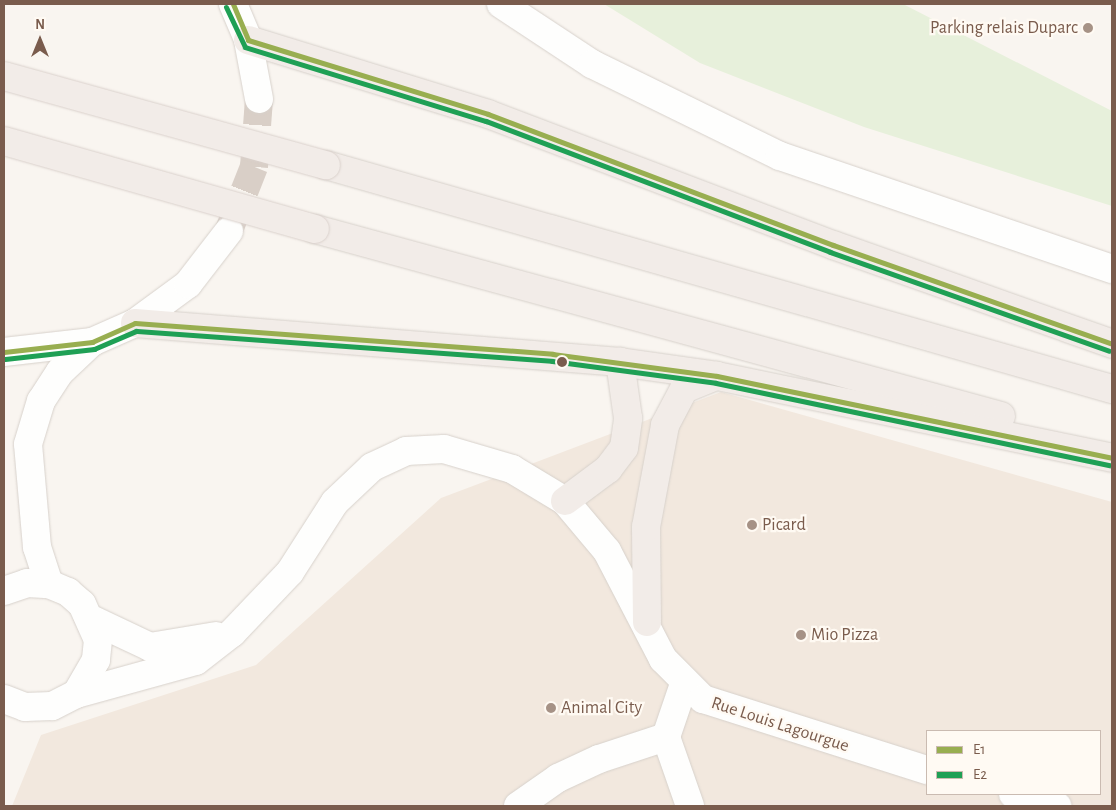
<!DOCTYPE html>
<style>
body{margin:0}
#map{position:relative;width:1116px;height:810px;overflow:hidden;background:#f9f5f0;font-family:"Alegreya Sans",sans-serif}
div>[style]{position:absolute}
.residential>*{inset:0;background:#f2e8de}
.green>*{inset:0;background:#e7f0db}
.secondary-tunnel>*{height:28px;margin-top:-14px;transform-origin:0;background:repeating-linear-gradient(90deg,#d9cfc7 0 28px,transparent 0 42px)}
.roads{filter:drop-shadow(0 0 1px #d7d1cb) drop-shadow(0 0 1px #d7d1cb)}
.minor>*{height:28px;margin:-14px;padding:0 14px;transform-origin:14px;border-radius:14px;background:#fefefd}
.tertiary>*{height:28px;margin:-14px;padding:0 14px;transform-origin:14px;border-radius:14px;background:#fefefd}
.secondary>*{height:28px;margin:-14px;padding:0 14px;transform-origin:14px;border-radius:14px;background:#fefefd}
.trunk>*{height:28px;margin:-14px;padding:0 14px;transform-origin:14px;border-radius:14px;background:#f2ece8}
.bridges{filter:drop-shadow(0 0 1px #dad1cc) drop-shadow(0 0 1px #dad1cc)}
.trunk-bridge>*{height:28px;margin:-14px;padding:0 14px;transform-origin:14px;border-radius:14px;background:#f2ece8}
.bus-1>*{height:5px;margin:-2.5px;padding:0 2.5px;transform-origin:2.5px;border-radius:2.5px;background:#98ae50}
.bus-2>*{height:5px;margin:-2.5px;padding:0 2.5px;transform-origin:2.5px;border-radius:2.5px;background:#1fa055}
.dots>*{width:14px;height:14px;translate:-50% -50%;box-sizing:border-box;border:2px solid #fffaf3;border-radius:50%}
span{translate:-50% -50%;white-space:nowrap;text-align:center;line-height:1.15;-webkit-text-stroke:4.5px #fffaf3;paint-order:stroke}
.poi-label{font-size:18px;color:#7a5c4d}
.right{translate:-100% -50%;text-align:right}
.left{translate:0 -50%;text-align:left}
.street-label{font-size:18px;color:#7a5c4d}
.frame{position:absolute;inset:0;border:5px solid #7a5c4d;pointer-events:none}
.legend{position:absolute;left:926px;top:730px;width:175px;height:65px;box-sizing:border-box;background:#fffaf3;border:1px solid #cabbb1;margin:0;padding:6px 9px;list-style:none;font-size:15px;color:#7a5c4d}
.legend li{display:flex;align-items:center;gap:10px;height:25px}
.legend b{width:25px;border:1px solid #cabbb1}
.north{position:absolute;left:15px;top:15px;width:50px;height:50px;-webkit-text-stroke:4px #fffaf3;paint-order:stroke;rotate:0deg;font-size:14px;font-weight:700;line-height:20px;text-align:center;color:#7a5c4d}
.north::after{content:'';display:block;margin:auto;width:18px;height:22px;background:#7a5c4d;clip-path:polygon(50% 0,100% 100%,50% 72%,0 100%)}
</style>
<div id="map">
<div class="residential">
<div style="clip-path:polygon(evenodd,721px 392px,1112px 502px,1112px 806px,12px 806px,41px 735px,256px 665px,441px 498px,721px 392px,927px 731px,1100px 731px,1100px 794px,927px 794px,927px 731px)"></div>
</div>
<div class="green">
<div style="clip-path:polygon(604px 4px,903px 4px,1112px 111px,1112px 206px,864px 127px,700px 63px)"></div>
</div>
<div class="secondary-tunnel">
<div style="left:229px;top:230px;width:68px;rotate:-68.4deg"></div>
<div style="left:254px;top:167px;width:68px;rotate:-85.8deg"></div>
</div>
<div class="roads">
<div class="minor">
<div style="left:684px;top:684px;width:56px;rotate:108.8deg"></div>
<div style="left:666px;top:737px;width:73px;rotate:70.8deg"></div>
<div style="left:518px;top:806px;width:49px;rotate:-35deg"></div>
<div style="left:558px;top:778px;width:45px;rotate:-24.9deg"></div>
<div style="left:599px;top:759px;width:71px;rotate:-18.2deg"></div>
</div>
<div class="tertiary">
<div style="left:501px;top:4px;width:109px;rotate:33.4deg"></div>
<div style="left:592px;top:64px;width:209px;rotate:26.1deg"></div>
<div style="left:780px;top:156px;width:351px;rotate:18.8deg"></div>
</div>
<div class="secondary">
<div style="left:233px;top:4px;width:39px;rotate:67deg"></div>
<div style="left:248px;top:40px;width:60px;rotate:79.4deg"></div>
<div style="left:4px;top:352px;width:89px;rotate:-6.5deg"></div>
<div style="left:92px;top:342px;width:47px;rotate:-23.8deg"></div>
<div style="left:135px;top:323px;width:66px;rotate:-36.3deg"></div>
<div style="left:188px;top:284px;width:67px;rotate:-52.3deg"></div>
<div style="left:49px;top:584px;width:39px;rotate:-108deg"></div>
<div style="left:37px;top:547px;width:103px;rotate:-95deg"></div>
<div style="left:28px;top:444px;width:45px;rotate:-73.2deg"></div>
<div style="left:41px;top:401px;width:35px;rotate:-57deg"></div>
<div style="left:60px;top:372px;width:44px;rotate:-43.2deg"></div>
<div style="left:4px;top:591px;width:24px;rotate:-19deg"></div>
<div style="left:27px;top:583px;width:22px;rotate:3deg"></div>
<div style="left:49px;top:584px;width:21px;rotate:23deg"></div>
<div style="left:68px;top:592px;width:18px;rotate:41deg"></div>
<div style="left:82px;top:604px;width:39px;rotate:66deg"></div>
<div style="left:98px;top:640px;width:20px;rotate:96deg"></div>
<div style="left:96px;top:660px;width:39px;rotate:120deg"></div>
<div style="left:76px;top:694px;width:27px;rotate:153deg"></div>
<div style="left:52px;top:706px;width:27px;rotate:178deg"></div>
<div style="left:25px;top:707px;width:22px;rotate:-159deg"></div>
<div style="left:93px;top:620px;width:63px;rotate:25.3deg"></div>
<div style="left:150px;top:647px;width:67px;rotate:-9.5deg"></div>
<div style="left:76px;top:694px;width:124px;rotate:-15.4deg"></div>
<div style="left:196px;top:661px;width:46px;rotate:-37.9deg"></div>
<div style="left:232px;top:633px;width:84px;rotate:-46.4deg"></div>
<div style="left:290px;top:572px;width:83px;rotate:-57.3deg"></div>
<div style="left:335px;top:502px;width:51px;rotate:-43.4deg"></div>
<div style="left:372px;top:467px;width:38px;rotate:-25deg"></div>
<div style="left:406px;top:451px;width:38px;rotate:-3deg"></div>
<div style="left:444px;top:449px;width:71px;rotate:16.4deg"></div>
<div style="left:512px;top:469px;width:62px;rotate:31.1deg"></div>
<div style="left:565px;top:501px;width:65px;rotate:50deg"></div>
<div style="left:607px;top:551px;width:122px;rotate:62.6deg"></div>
<div style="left:663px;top:659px;width:57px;rotate:45deg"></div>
<div style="left:703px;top:699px;width:235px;rotate:17.6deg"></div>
<div style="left:1013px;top:794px;width:46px;rotate:15.3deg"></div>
</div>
<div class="trunk">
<div style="left:248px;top:40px;width:251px;rotate:17.1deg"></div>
<div style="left:488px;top:114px;width:369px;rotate:20.8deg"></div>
<div style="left:833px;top:245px;width:296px;rotate:19.5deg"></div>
<div style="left:326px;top:165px;width:817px;rotate:15.91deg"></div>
<div style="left:315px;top:229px;width:711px;rotate:15.25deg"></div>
<div style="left:135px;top:323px;width:487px;rotate:4.6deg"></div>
<div style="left:620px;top:362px;width:98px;rotate:8.2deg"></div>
<div style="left:717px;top:376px;width:403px;rotate:11.7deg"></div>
<div style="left:565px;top:501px;width:54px;rotate:-36.7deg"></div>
<div style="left:608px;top:469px;width:26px;rotate:-53deg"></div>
<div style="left:624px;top:448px;width:30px;rotate:-82deg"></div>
<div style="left:628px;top:418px;width:57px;rotate:-98.1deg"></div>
<div style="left:647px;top:622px;width:95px;rotate:-90.6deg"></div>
<div style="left:646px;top:527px;width:104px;rotate:-79.4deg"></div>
<div style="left:665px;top:425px;width:41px;rotate:-62.2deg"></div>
<div style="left:684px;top:389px;width:35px;rotate:-22deg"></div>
</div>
</div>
<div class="bridges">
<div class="trunk-bridge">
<div style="left:4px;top:76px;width:334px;rotate:15.5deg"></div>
<div style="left:4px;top:141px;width:323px;rotate:15.8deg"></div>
</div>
</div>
<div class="bus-1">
<div style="left:233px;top:4px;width:39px;rotate:67deg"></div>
<div style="left:248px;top:40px;width:251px;rotate:17.1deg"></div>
<div style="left:488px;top:114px;width:369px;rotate:20.8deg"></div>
<div style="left:833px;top:245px;width:296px;rotate:19.5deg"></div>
<div style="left:4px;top:352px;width:89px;rotate:-6.5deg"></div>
<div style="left:92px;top:342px;width:47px;rotate:-23.8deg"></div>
<div style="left:135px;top:323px;width:419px;rotate:4.2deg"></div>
<div style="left:553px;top:354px;width:165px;rotate:7.6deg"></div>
<div style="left:717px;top:376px;width:403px;rotate:11.7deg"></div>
</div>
<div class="bus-2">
<div style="left:226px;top:7px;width:44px;rotate:64.6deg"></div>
<div style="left:245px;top:47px;width:252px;rotate:17.1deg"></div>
<div style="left:486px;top:121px;width:368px;rotate:20.8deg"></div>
<div style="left:830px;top:252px;width:296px;rotate:19.5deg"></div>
<div style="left:5px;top:359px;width:90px;rotate:-6.4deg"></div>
<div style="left:94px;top:349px;width:46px;rotate:-23.2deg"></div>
<div style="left:136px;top:331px;width:417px;rotate:4.1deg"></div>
<div style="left:552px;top:361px;width:165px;rotate:7.6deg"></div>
<div style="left:716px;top:383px;width:402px;rotate:11.8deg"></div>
</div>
<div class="dots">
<div style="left:1088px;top:28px;background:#a69286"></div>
<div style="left:562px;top:362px;background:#7a5c4d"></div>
<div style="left:752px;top:525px;background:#a69286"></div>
<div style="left:801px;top:635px;background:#a69286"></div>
<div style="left:551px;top:708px;background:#a69286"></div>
</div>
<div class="poi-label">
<span class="right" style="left:1078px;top:28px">Parking relais Duparc</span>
<span class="left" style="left:762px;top:525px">Picard</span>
<span class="left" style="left:811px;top:635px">Mio Pizza</span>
<span class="left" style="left:561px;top:708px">Animal City</span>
</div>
<div class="street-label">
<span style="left:780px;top:725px;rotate:18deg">Rue Louis Lagourgue</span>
</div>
<div class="frame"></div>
<ul class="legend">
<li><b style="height:6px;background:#98ae50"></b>E1</li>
<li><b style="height:6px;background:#1fa055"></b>E2</li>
</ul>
<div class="north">N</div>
</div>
